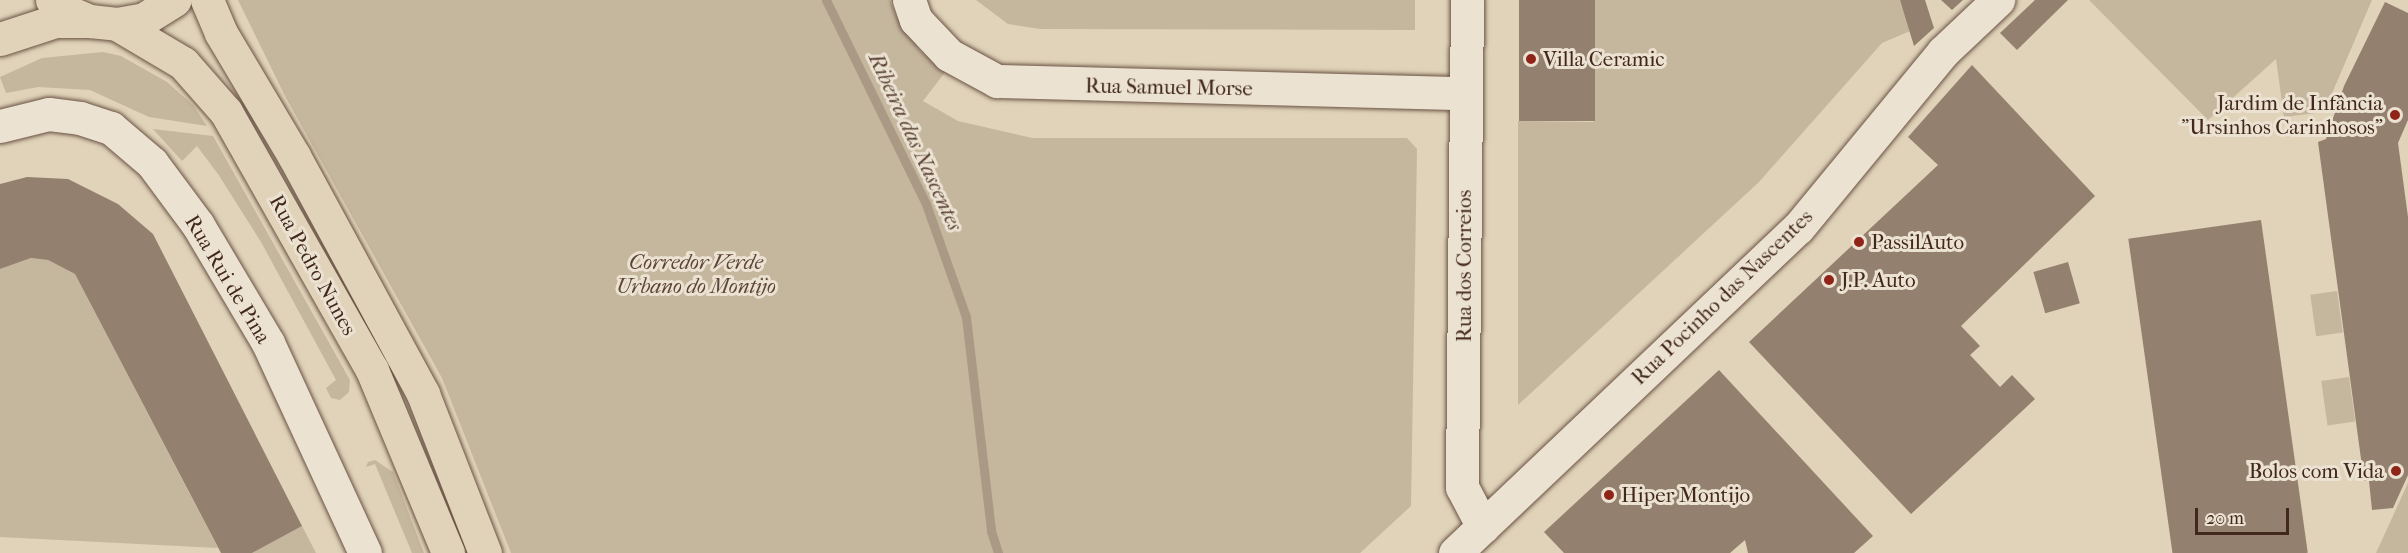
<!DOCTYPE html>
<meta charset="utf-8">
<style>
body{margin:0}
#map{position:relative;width:2408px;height:553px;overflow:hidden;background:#e0d3b9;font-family:"IM FELL French Canon",serif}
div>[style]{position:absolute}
.green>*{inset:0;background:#c5b69e;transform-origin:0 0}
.stream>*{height:9px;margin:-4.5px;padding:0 4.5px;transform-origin:4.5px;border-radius:4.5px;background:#aa9984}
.building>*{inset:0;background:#94806e;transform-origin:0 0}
.roads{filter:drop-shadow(0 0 2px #6a5244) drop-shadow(0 0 2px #6a5244)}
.minor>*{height:33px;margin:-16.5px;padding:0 16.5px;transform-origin:16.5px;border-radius:16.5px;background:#ebe2d2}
.major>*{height:33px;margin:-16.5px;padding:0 16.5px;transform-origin:16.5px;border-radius:16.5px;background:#e0d3b9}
.dots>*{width:16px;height:16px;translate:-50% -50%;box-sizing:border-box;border:3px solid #ebe2d2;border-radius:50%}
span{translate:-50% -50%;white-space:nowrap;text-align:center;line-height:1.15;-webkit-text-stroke:6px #ebe2d2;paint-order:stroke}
.poi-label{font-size:21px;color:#42271d}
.left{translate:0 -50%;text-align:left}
.right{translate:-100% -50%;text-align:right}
.street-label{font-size:21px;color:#42271d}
.park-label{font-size:21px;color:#5c4437;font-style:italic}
.water-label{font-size:22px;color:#5c4437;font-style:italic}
.scale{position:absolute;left:2195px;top:508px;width:94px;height:27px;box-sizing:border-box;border:3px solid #42271d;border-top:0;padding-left:8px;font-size:18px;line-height:21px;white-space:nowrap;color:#42271d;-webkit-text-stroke:4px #ebe2d2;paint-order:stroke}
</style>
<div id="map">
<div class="green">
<div style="clip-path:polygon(238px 0,890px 0,896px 16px,920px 51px,946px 71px,923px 101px,958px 121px,1032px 138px,1407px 138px,1417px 149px,1411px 506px,1360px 553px,511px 553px,442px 378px,285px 96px)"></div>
<div style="clip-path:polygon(976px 0,1415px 0,1415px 30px,1040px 29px,1008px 24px)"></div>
<div style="clip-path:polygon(1595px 0,1900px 0,1910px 31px,1882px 43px,1759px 182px,1518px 405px,1518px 121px,1594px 122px)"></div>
<div style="clip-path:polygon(2089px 0,2372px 0,2324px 112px,2284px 117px,2276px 59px,2208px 120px)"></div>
<div style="clip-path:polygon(103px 52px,121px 56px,167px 82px,193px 105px,207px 126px,149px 117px,90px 90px,38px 87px,6px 93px,0 77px,42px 58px)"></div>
<div style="clip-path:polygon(153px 129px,213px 136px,350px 380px,349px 392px,340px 400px,331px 398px,326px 388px,336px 380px,261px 242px,218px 174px,197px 146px,182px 161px)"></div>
<div style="clip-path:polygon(31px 258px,48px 260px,75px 274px,218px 548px,0 537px,0 269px)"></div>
<div style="left:2337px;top:291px;width:42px;height:27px;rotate:82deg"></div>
<div style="left:2349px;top:377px;width:45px;height:28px;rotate:82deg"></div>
<div style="clip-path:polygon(375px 460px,393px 472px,424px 553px,412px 553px,375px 464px,366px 467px,368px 462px)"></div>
<div style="clip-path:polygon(2408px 483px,2408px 553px,2376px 553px)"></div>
<div style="clip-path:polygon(302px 526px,316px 553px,252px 553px)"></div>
</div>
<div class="stream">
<div style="left:826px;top:0;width:227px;rotate:63.9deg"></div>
<div style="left:926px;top:204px;width:120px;rotate:70.5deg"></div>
<div style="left:966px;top:317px;width:215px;rotate:83.3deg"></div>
<div style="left:991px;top:531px;width:23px;rotate:72deg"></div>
</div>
<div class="building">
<div style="left:1519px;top:0;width:76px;height:121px"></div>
<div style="clip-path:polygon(1900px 0,1925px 0,1934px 28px,1914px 46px)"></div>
<div style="clip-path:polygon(1941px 0,1963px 0,1952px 10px)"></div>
<div style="clip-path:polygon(2035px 0,2068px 0,2017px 50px,2000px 33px)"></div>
<div style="clip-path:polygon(2385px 2px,2408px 13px,2408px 120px,2398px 143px,2408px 217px,2408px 475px,2393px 508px,2372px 510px,2369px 481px,2364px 481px,2318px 142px,2326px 139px,2344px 86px)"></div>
<div style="clip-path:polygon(1972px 65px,2095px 196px,1961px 326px,1980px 346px,1970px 355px,2000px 387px,2012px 375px,2035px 399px,1911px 514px,1749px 342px,1938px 165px,1908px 137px)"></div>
<div style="clip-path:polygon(27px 177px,68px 179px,118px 204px,153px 234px,302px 526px,252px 553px,221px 553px,75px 274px,48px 260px,31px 258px,0 269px,0 184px)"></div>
<div style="left:2261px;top:220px;width:336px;height:134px;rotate:82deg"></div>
<div style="left:2068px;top:262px;width:43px;height:36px;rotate:74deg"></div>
<div style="clip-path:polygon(1719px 370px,1873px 536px,1854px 553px,1748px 553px,1745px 540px,1730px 553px,1564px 553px,1544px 532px)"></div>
</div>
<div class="roads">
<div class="minor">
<div style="left:909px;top:0;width:21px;rotate:71deg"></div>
<div style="left:916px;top:20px;width:48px;rotate:46.7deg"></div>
<div style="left:949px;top:55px;width:55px;rotate:28.4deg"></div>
<div style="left:997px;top:81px;width:469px;rotate:1.5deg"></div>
<div style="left:1467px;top:0;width:487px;rotate:90.6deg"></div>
<div style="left:1462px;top:487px;width:45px;rotate:62.3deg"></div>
<div style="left:0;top:126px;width:50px;rotate:-13.8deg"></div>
<div style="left:49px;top:114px;width:31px;rotate:7deg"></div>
<div style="left:80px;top:118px;width:33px;rotate:18deg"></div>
<div style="left:111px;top:128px;width:54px;rotate:40.5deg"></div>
<div style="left:152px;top:163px;width:77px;rotate:53.4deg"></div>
<div style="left:198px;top:225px;width:137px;rotate:59.3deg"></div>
<div style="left:268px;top:343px;width:231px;rotate:65.2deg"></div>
<div style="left:1455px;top:553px;width:473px;rotate:-43.5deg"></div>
<div style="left:1798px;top:228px;width:228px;rotate:-50.5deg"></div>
<div style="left:1943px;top:52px;width:76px;rotate:-43.4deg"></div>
</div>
<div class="major">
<div style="left:52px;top:0;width:18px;rotate:38deg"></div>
<div style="left:66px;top:11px;width:26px;rotate:23deg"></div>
<div style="left:90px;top:21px;width:27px;rotate:6deg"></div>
<div style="left:117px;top:24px;width:27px;rotate:-10deg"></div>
<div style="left:144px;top:19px;width:36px;rotate:-32deg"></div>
<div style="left:207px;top:0;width:36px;rotate:67deg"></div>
<div style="left:221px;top:33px;width:143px;rotate:59.3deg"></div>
<div style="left:294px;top:156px;width:271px;rotate:61.5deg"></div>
<div style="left:423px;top:394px;width:171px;rotate:68.7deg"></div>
<div style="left:117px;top:24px;width:77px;rotate:30.6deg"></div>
<div style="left:183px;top:63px;width:65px;rotate:48.7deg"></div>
<div style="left:226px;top:112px;width:296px;rotate:60.5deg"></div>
<div style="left:372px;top:370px;width:198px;rotate:67.4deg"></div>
<div style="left:0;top:39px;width:58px;rotate:-18.1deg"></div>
<div style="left:55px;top:21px;width:33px"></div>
</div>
</div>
<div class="dots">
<div style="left:1531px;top:59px;background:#8f2418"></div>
<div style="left:2395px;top:115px;background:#8f2418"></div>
<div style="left:1859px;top:242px;background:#8f2418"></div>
<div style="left:1829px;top:280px;background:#8f2418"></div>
<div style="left:2396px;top:471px;background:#8f2418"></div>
<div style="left:1609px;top:495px;background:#8f2418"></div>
</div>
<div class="poi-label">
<span class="left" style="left:1543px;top:59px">Villa Ceramic</span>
<span class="right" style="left:2383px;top:115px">Jardim de Infância<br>"Ursinhos Carinhosos"</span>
<span class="left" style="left:1871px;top:242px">PassilAuto</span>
<span class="left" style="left:1841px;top:280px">J.P. Auto</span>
<span class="right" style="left:2384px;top:471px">Bolos com Vida</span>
<span class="left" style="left:1621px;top:495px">Hiper Montijo</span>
</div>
<div class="street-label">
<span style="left:1169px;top:87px;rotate:1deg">Rua Samuel Morse</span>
<span style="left:313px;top:265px;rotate:61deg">Rua Pedro Nunes</span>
<span style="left:1464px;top:266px;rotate:-90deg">Rua dos Correios</span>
<span style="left:228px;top:279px;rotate:59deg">Rua Rui de Pina</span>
<span style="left:1722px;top:297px;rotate:-44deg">Rua Pocinho das Nascentes</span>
</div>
<div class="park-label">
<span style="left:696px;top:274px">Corredor Verde<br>Urbano do Montijo</span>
</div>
<div class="water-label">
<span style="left:915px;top:142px;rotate:65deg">Ribeira das Nascentes</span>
</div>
<div class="scale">20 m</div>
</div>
